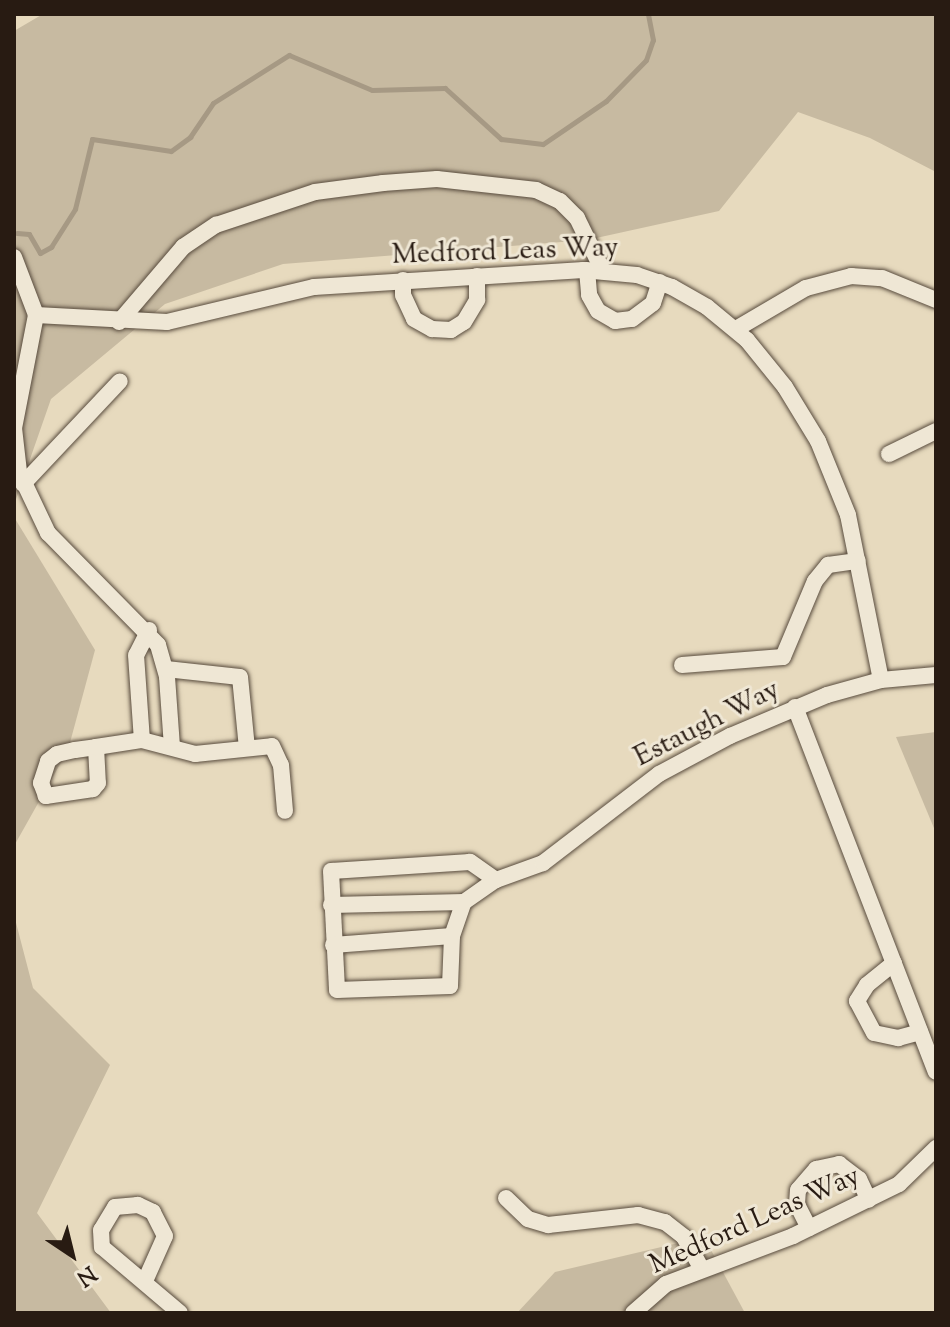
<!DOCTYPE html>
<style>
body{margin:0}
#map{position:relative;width:950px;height:1327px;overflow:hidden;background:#e7dabe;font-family:"Sorts Mill Goudy",serif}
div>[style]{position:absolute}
.green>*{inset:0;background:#c7baa1}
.stream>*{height:5px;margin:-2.5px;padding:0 2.5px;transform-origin:2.5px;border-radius:2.5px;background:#a69984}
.roads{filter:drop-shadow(0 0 2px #584b3d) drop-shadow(0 0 2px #584b3d)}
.minor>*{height:16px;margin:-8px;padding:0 8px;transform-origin:8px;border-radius:8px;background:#efe7d5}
span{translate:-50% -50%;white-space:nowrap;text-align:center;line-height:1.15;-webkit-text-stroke:6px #efe7d5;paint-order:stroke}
.street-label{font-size:28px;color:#281b12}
.frame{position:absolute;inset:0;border:16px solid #281b12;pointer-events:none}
.north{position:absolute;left:32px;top:1215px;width:80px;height:80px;-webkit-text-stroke:6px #efe7d5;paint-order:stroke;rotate:145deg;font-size:22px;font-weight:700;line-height:32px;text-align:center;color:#281b12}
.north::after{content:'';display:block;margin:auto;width:28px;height:36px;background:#281b12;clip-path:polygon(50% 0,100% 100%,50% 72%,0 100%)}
</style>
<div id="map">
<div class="green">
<div style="clip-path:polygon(43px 14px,936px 14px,936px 172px,870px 138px,798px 112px,719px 211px,587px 240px,283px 264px,165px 304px,51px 399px,14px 505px,14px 31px)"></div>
<div style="clip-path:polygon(14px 517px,95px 650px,68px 750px,14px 846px)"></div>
<div style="clip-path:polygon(936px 732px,936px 833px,896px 737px)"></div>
<div style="clip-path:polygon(14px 915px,33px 988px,110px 1065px,37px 1213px,111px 1313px,14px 1313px)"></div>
<div style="clip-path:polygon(704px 1237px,745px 1313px,517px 1313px,555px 1272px)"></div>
</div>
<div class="stream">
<div style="left:17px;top:233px;width:12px;rotate:5deg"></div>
<div style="left:29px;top:234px;width:22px;rotate:60deg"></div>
<div style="left:40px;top:253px;width:13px;rotate:-29deg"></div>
<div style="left:51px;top:247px;width:45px;rotate:-57.7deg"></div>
<div style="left:75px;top:209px;width:72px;rotate:-76.3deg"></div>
<div style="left:92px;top:139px;width:80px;rotate:8.6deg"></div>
<div style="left:171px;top:151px;width:24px;rotate:-36deg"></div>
<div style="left:190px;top:137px;width:41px;rotate:-55.9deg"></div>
<div style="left:213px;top:103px;width:90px;rotate:-32.3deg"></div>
<div style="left:289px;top:55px;width:90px;rotate:22.9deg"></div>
<div style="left:372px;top:90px;width:73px;rotate:-1.6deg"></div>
<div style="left:445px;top:88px;width:76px;rotate:42.3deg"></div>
<div style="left:501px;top:139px;width:42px;rotate:6.8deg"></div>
<div style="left:543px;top:144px;width:76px;rotate:-34.3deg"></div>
<div style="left:606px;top:101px;width:57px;rotate:-45.7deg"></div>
<div style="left:646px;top:60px;width:21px;rotate:-71deg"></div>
<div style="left:653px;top:40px;width:26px;rotate:-101deg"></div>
</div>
<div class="roads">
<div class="minor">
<div style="left:14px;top:257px;width:62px;rotate:69.2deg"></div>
<div style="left:36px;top:315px;width:115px;rotate:101deg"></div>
<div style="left:14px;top:428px;width:44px;rotate:83.5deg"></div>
<div style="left:19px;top:472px;width:68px;rotate:64.6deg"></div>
<div style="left:48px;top:533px;width:157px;rotate:45.5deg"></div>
<div style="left:158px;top:645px;width:33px;rotate:74deg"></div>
<div style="left:167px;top:677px;width:69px;rotate:85.9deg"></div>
<div style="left:587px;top:270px;width:25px;rotate:85deg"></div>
<div style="left:589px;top:295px;width:18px;rotate:61deg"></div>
<div style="left:598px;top:311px;width:20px;rotate:30deg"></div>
<div style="left:615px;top:321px;width:17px;rotate:-7deg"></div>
<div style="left:632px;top:319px;width:26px;rotate:-37deg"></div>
<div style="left:653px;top:303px;width:22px;rotate:-72deg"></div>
<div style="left:403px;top:280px;width:15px;rotate:90deg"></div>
<div style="left:403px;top:295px;width:26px;rotate:65deg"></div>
<div style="left:414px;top:319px;width:21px;rotate:29deg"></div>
<div style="left:432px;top:329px;width:19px;rotate:3deg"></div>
<div style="left:451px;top:330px;width:15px;rotate:-32deg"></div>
<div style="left:464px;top:322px;width:26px;rotate:-59deg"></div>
<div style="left:477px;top:300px;width:24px;rotate:-90deg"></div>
<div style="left:36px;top:315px;width:131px;rotate:3.1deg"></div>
<div style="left:167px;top:322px;width:151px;rotate:-13.4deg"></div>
<div style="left:314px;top:287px;width:270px;rotate:-3.6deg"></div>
<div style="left:583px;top:270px;width:54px;rotate:5.3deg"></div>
<div style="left:637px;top:275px;width:37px;rotate:19deg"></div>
<div style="left:672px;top:287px;width:40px;rotate:29.7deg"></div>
<div style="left:707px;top:307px;width:52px;rotate:39.5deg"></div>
<div style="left:747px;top:340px;width:60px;rotate:51deg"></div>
<div style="left:785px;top:387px;width:63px;rotate:58.6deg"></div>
<div style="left:818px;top:441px;width:80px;rotate:67.9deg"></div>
<div style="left:848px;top:515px;width:168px;rotate:78.7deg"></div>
<div style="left:119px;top:322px;width:99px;rotate:-49.5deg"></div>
<div style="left:183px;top:247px;width:40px;rotate:-34deg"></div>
<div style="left:216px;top:225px;width:104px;rotate:-18.4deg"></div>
<div style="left:315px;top:192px;width:69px;rotate:-7.5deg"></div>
<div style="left:383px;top:183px;width:54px;rotate:-4.2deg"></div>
<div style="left:437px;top:179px;width:100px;rotate:6.3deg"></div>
<div style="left:536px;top:190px;width:26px;rotate:25deg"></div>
<div style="left:560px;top:201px;width:24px;rotate:45deg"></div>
<div style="left:577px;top:218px;width:59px;rotate:63.9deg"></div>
<div style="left:736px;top:329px;width:81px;rotate:-30.4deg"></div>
<div style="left:806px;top:288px;width:47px;rotate:-14.9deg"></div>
<div style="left:851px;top:276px;width:31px;rotate:4deg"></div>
<div style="left:882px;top:278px;width:58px;rotate:22.2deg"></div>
<div style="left:889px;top:454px;width:52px;rotate:-26.1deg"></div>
<div style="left:23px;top:484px;width:141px;rotate:-46.7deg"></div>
<div style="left:149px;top:630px;width:28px;rotate:117deg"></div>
<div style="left:136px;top:655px;width:85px;rotate:86deg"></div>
<div style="left:142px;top:740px;width:55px;rotate:14.8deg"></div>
<div style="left:195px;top:754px;width:77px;rotate:-5.9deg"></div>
<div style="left:272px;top:746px;width:21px;rotate:65deg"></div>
<div style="left:281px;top:765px;width:46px;rotate:85deg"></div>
<div style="left:682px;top:665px;width:101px;rotate:-4.5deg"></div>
<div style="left:783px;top:657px;width:82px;rotate:-67.2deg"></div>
<div style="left:815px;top:581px;width:21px;rotate:-51deg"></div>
<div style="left:828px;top:565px;width:30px;rotate:-8deg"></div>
<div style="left:166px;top:669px;width:74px;rotate:6.2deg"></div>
<div style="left:240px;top:677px;width:71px;rotate:84.4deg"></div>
<div style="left:795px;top:707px;width:391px;rotate:68.9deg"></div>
<div style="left:96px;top:747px;width:36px;rotate:87deg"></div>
<div style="left:98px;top:783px;width:8px;rotate:130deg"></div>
<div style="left:93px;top:789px;width:48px;rotate:171.5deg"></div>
<div style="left:46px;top:796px;width:14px;rotate:-111deg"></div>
<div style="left:41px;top:783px;width:23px;rotate:-72deg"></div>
<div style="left:48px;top:761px;width:11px;rotate:-38deg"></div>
<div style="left:57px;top:754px;width:18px;rotate:-13deg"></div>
<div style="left:75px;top:750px;width:21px;rotate:-8deg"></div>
<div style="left:96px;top:747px;width:47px;rotate:-8.7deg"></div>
<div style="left:496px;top:880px;width:32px;rotate:-145deg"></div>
<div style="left:470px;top:862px;width:139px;rotate:176.3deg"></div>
<div style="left:331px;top:871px;width:119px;rotate:87.1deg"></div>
<div style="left:337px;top:990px;width:113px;rotate:-2deg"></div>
<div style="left:450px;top:986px;width:50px;rotate:-87.7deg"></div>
<div style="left:452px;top:936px;width:36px;rotate:-71deg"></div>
<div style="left:464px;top:902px;width:39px;rotate:-35deg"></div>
<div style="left:496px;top:880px;width:50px;rotate:-19.9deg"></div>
<div style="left:543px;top:863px;width:146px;rotate:-37.5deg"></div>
<div style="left:659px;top:774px;width:81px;rotate:-28.2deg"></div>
<div style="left:730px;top:736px;width:105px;rotate:-22.9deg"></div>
<div style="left:827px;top:695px;width:56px;rotate:-15.5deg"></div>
<div style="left:881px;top:680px;width:55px;rotate:-5.2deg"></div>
<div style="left:331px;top:905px;width:133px;rotate:-1.3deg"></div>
<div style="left:333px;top:945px;width:119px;rotate:-4.3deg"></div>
<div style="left:894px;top:963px;width:35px;rotate:141deg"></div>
<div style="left:867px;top:985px;width:19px;rotate:122deg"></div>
<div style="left:857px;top:1001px;width:36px;rotate:62deg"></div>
<div style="left:874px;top:1033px;width:25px;rotate:12deg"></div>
<div style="left:898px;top:1038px;width:23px;rotate:-15deg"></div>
<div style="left:506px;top:1198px;width:30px;rotate:44deg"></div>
<div style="left:528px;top:1219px;width:21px;rotate:17deg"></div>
<div style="left:548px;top:1225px;width:91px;rotate:-6.3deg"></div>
<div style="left:638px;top:1215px;width:28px;rotate:15deg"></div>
<div style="left:665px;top:1222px;width:24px;rotate:38deg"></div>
<div style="left:684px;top:1237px;width:37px;rotate:61deg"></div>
<div style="left:809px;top:1228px;width:27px;rotate:-117deg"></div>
<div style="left:797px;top:1204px;width:14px;rotate:-86deg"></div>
<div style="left:798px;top:1190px;width:28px;rotate:-49deg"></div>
<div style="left:816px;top:1169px;width:24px;rotate:-12deg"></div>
<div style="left:839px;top:1164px;width:25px;rotate:37deg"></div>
<div style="left:859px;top:1179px;width:23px;rotate:65deg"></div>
<div style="left:145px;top:1281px;width:49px;rotate:-66deg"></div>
<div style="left:165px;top:1236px;width:27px;rotate:-117deg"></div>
<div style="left:153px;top:1212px;width:17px;rotate:-155deg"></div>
<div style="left:138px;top:1205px;width:23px;rotate:175deg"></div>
<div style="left:115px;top:1207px;width:27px;rotate:121deg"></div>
<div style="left:101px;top:1230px;width:17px;rotate:87deg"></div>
<div style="left:102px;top:1247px;width:102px;rotate:40.2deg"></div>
<div style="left:633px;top:1313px;width:44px;rotate:-41.3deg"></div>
<div style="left:666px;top:1284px;width:136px;rotate:-20.7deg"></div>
<div style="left:793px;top:1236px;width:118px;rotate:-26.1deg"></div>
<div style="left:899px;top:1184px;width:52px;rotate:-44.2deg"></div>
</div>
</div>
<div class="street-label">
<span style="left:505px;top:252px;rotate:-2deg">Medford Leas Way</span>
<span style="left:707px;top:724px;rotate:-27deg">Estaugh Way</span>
<span style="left:755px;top:1221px;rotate:-24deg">Medford Leas Way</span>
</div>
<div class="frame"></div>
<div class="north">N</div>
</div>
